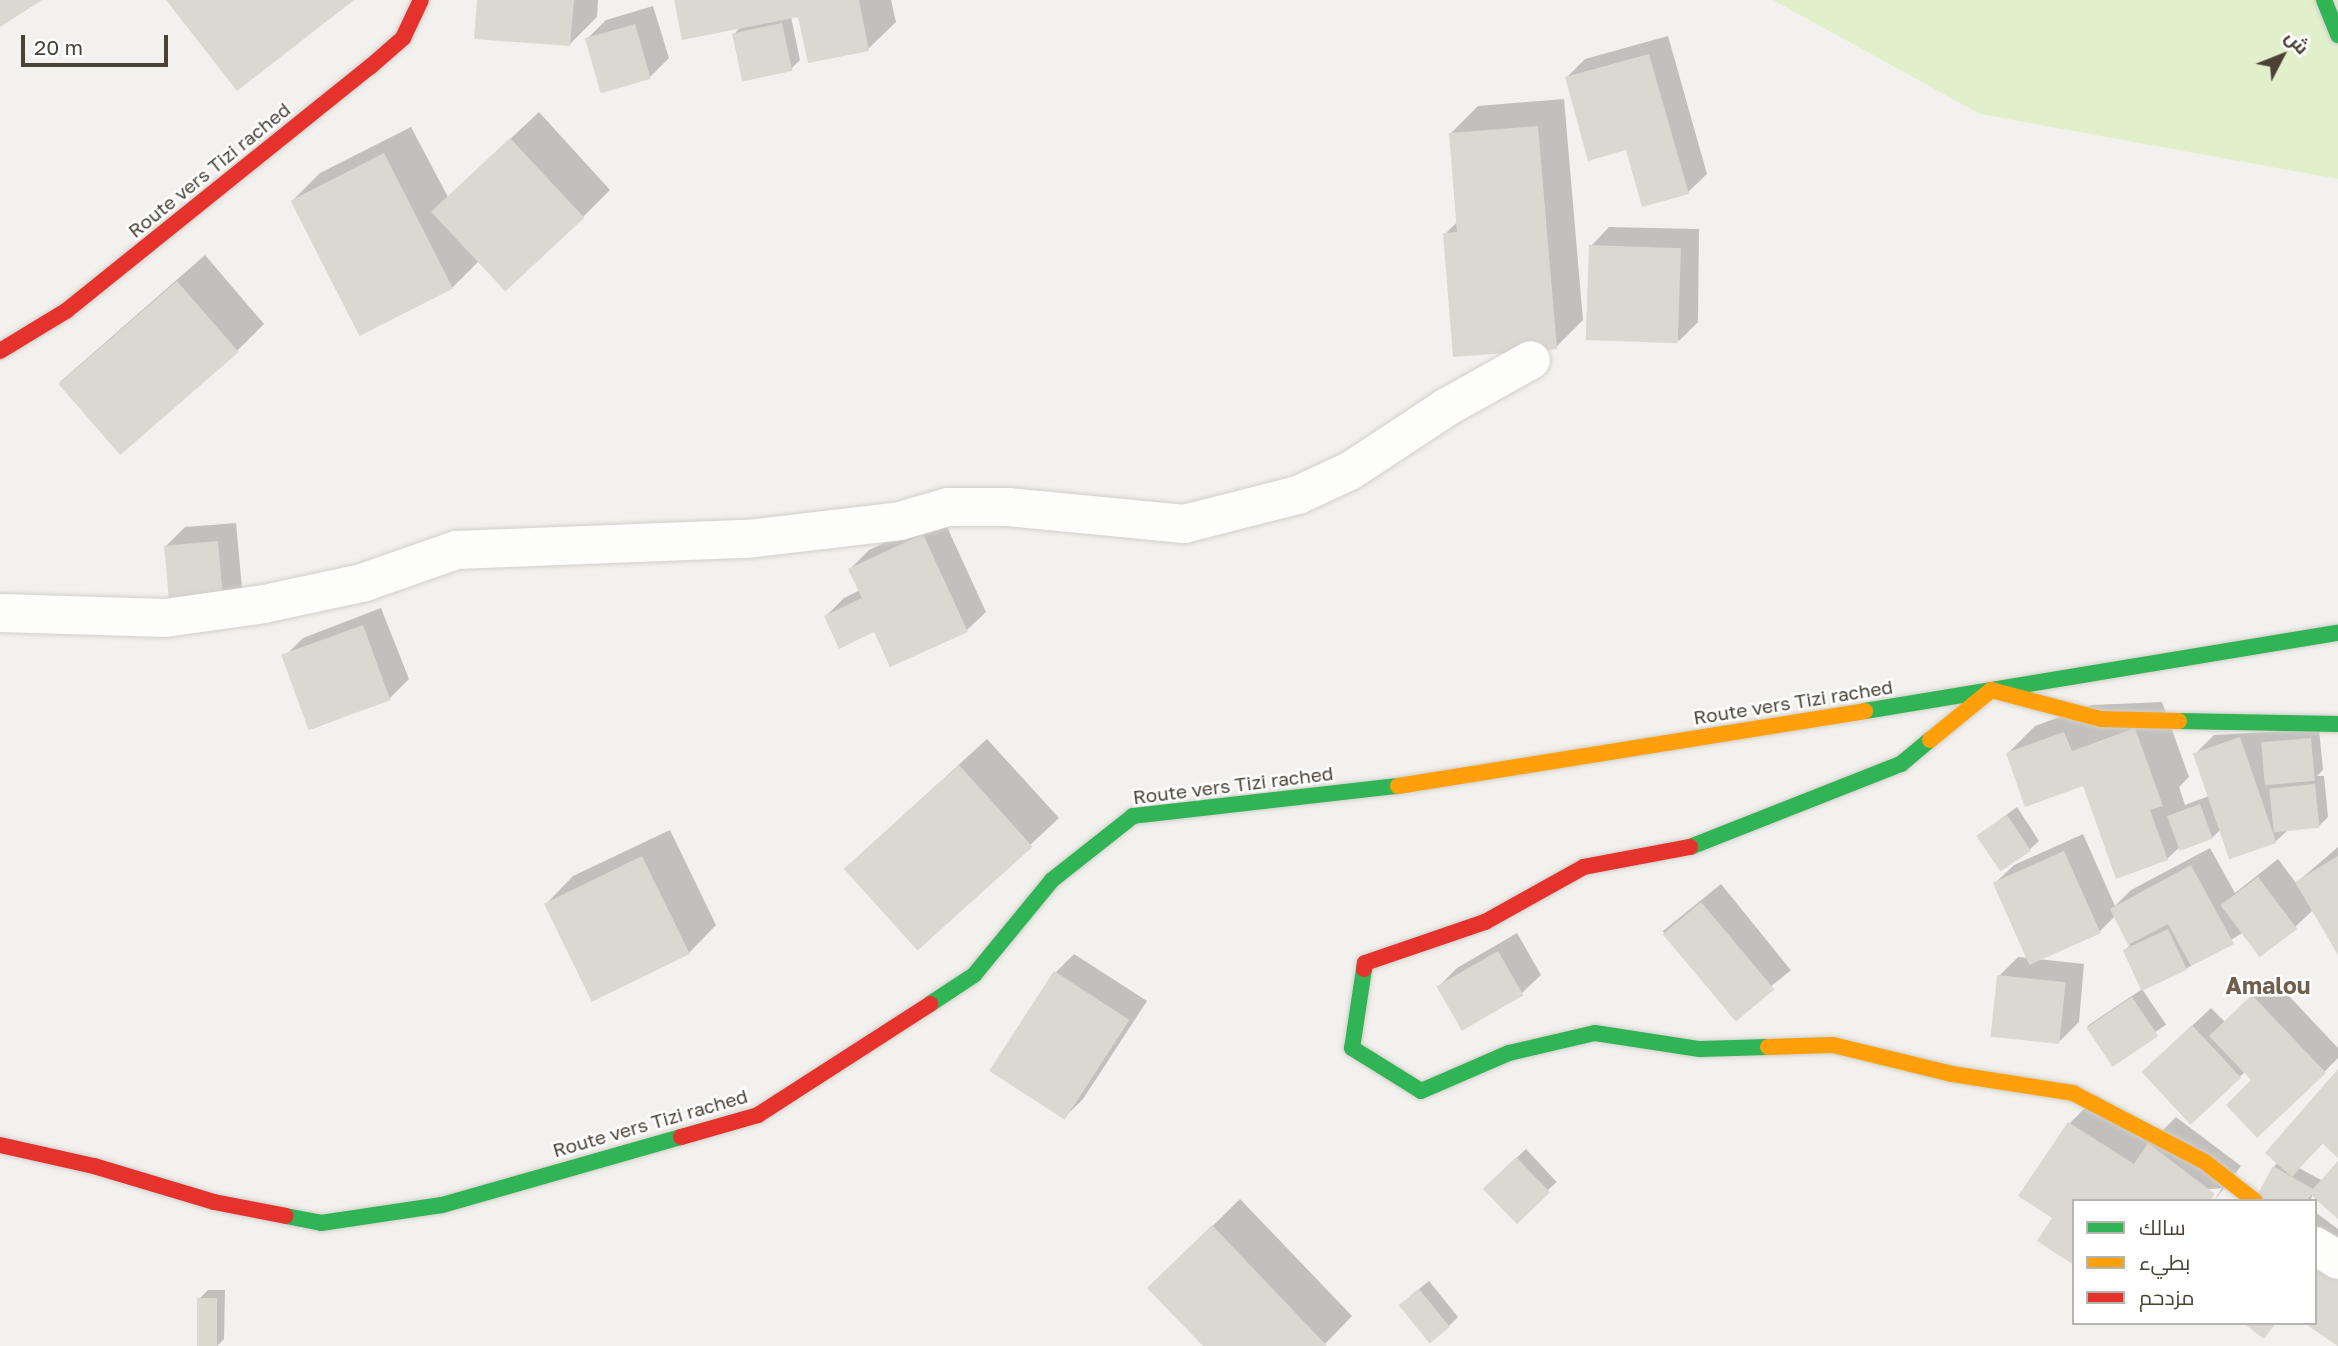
<!DOCTYPE html>
<meta charset="utf-8">
<style>
body{margin:0}
#map{position:relative;width:2338px;height:1346px;overflow:hidden;background:#f3f1ed;font-family:"Golos Text",Cairo,sans-serif}
div>[style]{position:absolute}
.green>*{inset:0;background:#e2efcb}
.shadow>*{inset:0;background:#0003;transform-origin:0 0}
.building>*{inset:0;background:#dbd8d2;transform-origin:0 0}
.roads{filter:drop-shadow(0 0 2px #d1cfca) drop-shadow(0 0 2px #d1cfca)}
.street>*{height:38px;margin:-19px;padding:0 19px;transform-origin:19px;border-radius:19px;background:#fdfdfc}
.fast>*{height:16px;margin:-8px;padding:0 8px;transform-origin:8px;border-radius:8px;background:#30b455}
.slow>*{height:16px;margin:-8px;padding:0 8px;transform-origin:8px;border-radius:8px;background:#ff9f0a}
.jam>*{height:16px;margin:-8px;padding:0 8px;transform-origin:8px;border-radius:8px;background:#e5322d}
span{translate:-50% -50%;white-space:nowrap;text-align:center;line-height:1.15;-webkit-text-stroke:5px #fff;paint-order:stroke}
.street-label{font-size:19px;color:#4b4236}
.quarter-label{font-size:23px;color:#6f5f4c;font-weight:700}
.legend{position:absolute;left:2072px;top:1199px;width:245px;height:126px;box-sizing:border-box;background:#fff;border:2px solid #b7b3af;margin:0;padding:9px 12px;list-style:none;font-size:21px;color:#4b4236}
.legend li{display:flex;align-items:center;gap:14px;height:35px}
.legend b{width:35px;border:2px solid #b7b3af}
.north{position:absolute;left:2247px;top:21px;width:70px;height:70px;-webkit-text-stroke:5px #fff;paint-order:stroke;rotate:48deg;font-size:19px;font-weight:700;line-height:28px;text-align:center;color:#4b4236}
.north::after{content:'';display:block;margin:auto;width:24px;height:32px;background:#4b4236;clip-path:polygon(50% 0,100% 100%,50% 72%,0 100%)}
.scale{position:absolute;left:21px;top:35px;width:147px;height:32px;box-sizing:border-box;border:4px solid #4b4236;border-top:0;padding-left:9px;font-size:21px;line-height:24px;white-space:nowrap;color:#4b4236;-webkit-text-stroke:5px #fff;paint-order:stroke}
</style>
<div id="map">
<div class="green">
<div style="clip-path:polygon(1773px 0,2338px 0,2338px 179px,1980px 114px)"></div>
</div>
<div class="shadow">
<div style="clip-path:polygon(479px 0,598px 0,597px 17px,570px 44px)"></div>
<div style="clip-path:polygon(676px 0,891px 0,896px 22px,868px 49px,800px 15px,791px 17px,800px 60px,791px 69px,734px 34px,742px 26px)"></div>
<div style="clip-path:polygon(653px 6px,669px 58px,650px 77px,587px 39px,606px 20px)"></div>
<div style="clip-path:polygon(1668px 36px,1707px 174px,1688px 192px,1628px 148px,1567px 77px,1585px 59px)"></div>
<div style="clip-path:polygon(1564px 99px,1583px 320px,1556px 347px,1445px 234px,1458px 221px,1450px 134px,1478px 106px)"></div>
<div style="clip-path:polygon(539px 112px,610px 190px,583px 217px,479px 261px,453px 287px,292px 201px,320px 173px,411px 127px,448px 197px)"></div>
<div style="clip-path:polygon(1609px 227px,1699px 229px,1698px 322px,1679px 341px,1591px 246px)"></div>
<div style="clip-path:polygon(205px 255px,264px 324px,237px 351px,60px 382px)"></div>
<div style="clip-path:polygon(942px 516px,986px 612px,967px 630px,826px 616px,844px 598px,860px 590px,850px 569px,869px 550px)"></div>
<div style="clip-path:polygon(236px 523px,242px 588px,223px 607px,166px 546px,185px 527px)"></div>
<div style="clip-path:polygon(381px 608px,409px 679px,390px 698px,312px 729px,284px 657px,303px 638px)"></div>
<div style="clip-path:polygon(2162px 702px,2189px 777px,2179px 787px,2185px 805px,2209px 796px,2195px 754px,2214px 735px,2319px 729px,2323px 770px,2317px 776px,2324px 776px,2328px 817px,2319px 826px,2289px 829px,2276px 841px,2221px 829px,2212px 838px,2180px 847px,2167px 859px,2084px 784px,2008px 753px,2035px 726px,2092px 705px)"></div>
<div style="clip-path:polygon(987px 739px,1059px 818px,919px 949px,874px 842px)"></div>
<div style="clip-path:polygon(2017px 807px,2039px 841px,2029px 850px,1979px 835px)"></div>
<div style="clip-path:polygon(670px 830px,716px 925px,689px 953px,546px 904px,573px 876px)"></div>
<div style="clip-path:polygon(2083px 834px,2115px 906px,2131px 890px,2210px 848px,2235px 893px,2278px 859px,2296px 883px,2338px 847px,2338px 951px,2313px 910px,2295px 927px,2242px 933px,2186px 969px,2125px 950px,2130px 945px,2115px 916px,2100px 931px,2038px 959px,2084px 964px,2079px 1022px,2060px 1041px,1999px 976px,2018px 957px,2030px 958px,1995px 883px,2014px 865px)"></div>
<div style="left:1721px;top:884px;width:111px;height:75px;rotate:51deg"></div>
<div style="clip-path:polygon(1517px 933px,1541px 975px,1522px 993px,1439px 986px,1457px 968px)"></div>
<div style="clip-path:polygon(1074px 954px,1147px 1001px,1083px 1099px,1064px 1118px,1055px 973px)"></div>
<div style="clip-path:polygon(2272px 978px,2338px 1048px,2338px 1058px,2324px 1072px,2253px 1080px,2245px 1072px,2192px 1122px,2163px 1053px,2211px 1008px,2225px 1022px)"></div>
<div style="left:2142px;top:989px;width:43px;height:66px;rotate:56deg"></div>
<div style="clip-path:polygon(2338px 1071px,2338px 1155px,2324px 1142px,2299px 1168px,2323px 1181px,2338px 1164px,2338px 1216px,2313px 1194px,2310px 1201px,2262px 1201px,2274px 1167px)"></div>
<div style="clip-path:polygon(2097px 1096px,2158px 1135px,2176px 1117px,2241px 1166px,2214px 1201px,2222px 1188px,2074px 1201px,2054px 1217px,2020px 1196px,2070px 1123px)"></div>
<div style="left:1526px;top:1149px;width:45px;height:57px;rotate:47deg"></div>
<div style="clip-path:polygon(1240px 1199px,1352px 1316px,1323px 1346px,1205px 1346px,1177px 1261px)"></div>
<div style="clip-path:polygon(2315px 1212px,2338px 1229px,2338px 1346px,2307px 1323px,2315px 1323px)"></div>
<div style="clip-path:polygon(1429px 1281px,1458px 1317px,1449px 1326px,1410px 1296px)"></div>
<div style="clip-path:polygon(208px 1290px,225px 1290px,224px 1339px,217px 1346px,198px 1346px,199px 1299px)"></div>
</div>
<div class="building">
<div style="clip-path:polygon(0 0,42px 0,0 27px)"></div>
<div style="clip-path:polygon(166px 0,354px 0,237px 91px)"></div>
<div style="clip-path:polygon(477px 0,574px 0,570px 46px,474px 39px)"></div>
<div style="clip-path:polygon(674px 0,859px 0,869px 51px,808px 63px,798px 17px,682px 40px)"></div>
<div style="left:782px;top:23px;width:49px;height:51px;rotate:78deg"></div>
<div style="left:635px;top:24px;width:57px;height:52px;rotate:74deg"></div>
<div style="clip-path:polygon(1649px 54px,1689px 194px,1642px 207px,1626px 150px,1588px 161px,1565px 77px)"></div>
<div style="clip-path:polygon(1538px 126px,1557px 349px,1453px 357px,1443px 233px,1457px 232px,1449px 133px)"></div>
<div style="left:510px;top:138px;width:109px;height:108px;rotate:47deg"></div>
<div style="left:384px;top:153px;width:152px;height:105px;rotate:63deg"></div>
<div style="left:1589px;top:245px;width:92px;height:95px;rotate:2deg"></div>
<div style="left:177px;top:281px;width:94px;height:157px;rotate:49deg"></div>
<div style="clip-path:polygon(923px 534px,968px 632px,890px 667px,874px 632px,839px 649px,824px 616px,862px 598px,848px 569px)"></div>
<div style="left:218px;top:541px;width:68px;height:54px;rotate:85deg"></div>
<div style="left:363px;top:625px;width:80px;height:87px;rotate:70deg"></div>
<div style="clip-path:polygon(2135px 728px,2163px 806px,2150px 810px,2168px 860px,2116px 879px,2083px 786px,2025px 807px,2006px 753px,2064px 732px,2072px 751px)"></div>
<div style="left:2240px;top:737px;width:112px;height:50px;rotate:71deg"></div>
<div style="left:2311px;top:738px;width:43px;height:50px;rotate:85deg"></div>
<div style="left:959px;top:765px;width:110px;height:155px;rotate:48deg"></div>
<div style="left:2315px;top:784px;width:44px;height:46px;rotate:84deg"></div>
<div style="left:2200px;top:804px;width:37px;height:35px;rotate:70deg"></div>
<div style="left:2007px;top:815px;width:43px;height:37px;rotate:56deg"></div>
<div style="left:2064px;top:851px;width:90px;height:78px;rotate:66deg"></div>
<div style="left:642px;top:856px;width:109px;height:109px;rotate:64deg"></div>
<div style="clip-path:polygon(2338px 856px,2338px 955px,2295px 882px)"></div>
<div style="clip-path:polygon(2191px 865px,2234px 944px,2191px 966px,2168px 924px,2128px 945px,2110px 909px)"></div>
<div style="left:2258px;top:877px;width:65px;height:47px;rotate:53deg"></div>
<div style="left:1701px;top:902px;width:114px;height:50px;rotate:50deg"></div>
<div style="left:2168px;top:929px;width:45px;height:50px;rotate:65deg"></div>
<div style="left:1498px;top:951px;width:51px;height:71px;rotate:60deg"></div>
<div style="left:1054px;top:971px;width:90px;height:119px;rotate:33deg"></div>
<div style="left:1997px;top:975px;width:69px;height:62px;rotate:6deg"></div>
<div style="clip-path:polygon(2252px 995px,2326px 1073px,2257px 1138px,2226px 1105px,2251px 1080px,2209px 1036px)"></div>
<div style="left:2132px;top:997px;width:47px;height:55px;rotate:56deg"></div>
<div style="left:2192px;top:1025px;width:72px;height:69px;rotate:47deg"></div>
<div style="clip-path:polygon(2338px 1069px,2338px 1158px,2322px 1143px,2292px 1177px,2265px 1153px)"></div>
<div style="clip-path:polygon(2068px 1122px,2134px 1164px,2148px 1143px,2215px 1194px,2210px 1201px,2074px 1201px,2074px 1265px,2037px 1241px,2052px 1218px,2018px 1196px)"></div>
<div style="left:1516px;top:1157px;width:49px;height:46px;rotate:46deg"></div>
<div style="clip-path:polygon(2338px 1161px,2338px 1219px,2311px 1195px,2307px 1201px,2255px 1199px,2273px 1166px,2313px 1189px)"></div>
<div style="clip-path:polygon(1212px 1225px,1327px 1346px,1203px 1346px,1147px 1288px)"></div>
<div style="clip-path:polygon(2315px 1260px,2338px 1278px,2338px 1346px,2304px 1323px,2315px 1323px)"></div>
<div style="left:1419px;top:1289px;width:49px;height:26px;rotate:51deg"></div>
<div style="left:197px;top:1298px;width:20px;height:48px"></div>
<div style="clip-path:polygon(2243px 1323px,2276px 1323px,2264px 1339px)"></div>
</div>
<div class="roads">
<div class="street">
<div style="left:0;top:613px;width:165px;rotate:1.7deg"></div>
<div style="left:165px;top:618px;width:100px;rotate:-8deg"></div>
<div style="left:264px;top:604px;width:100px;rotate:-12.1deg"></div>
<div style="left:362px;top:583px;width:100px;rotate:-19.3deg"></div>
<div style="left:456px;top:550px;width:291px;rotate:-2.2deg"></div>
<div style="left:747px;top:539px;width:154px;rotate:-6.7deg"></div>
<div style="left:900px;top:521px;width:50px;rotate:-16.3deg"></div>
<div style="left:948px;top:507px;width:60px"></div>
<div style="left:1008px;top:507px;width:177px;rotate:5.5deg"></div>
<div style="left:1184px;top:524px;width:118px;rotate:-14.3deg"></div>
<div style="left:1298px;top:495px;width:57px;rotate:-24.8deg"></div>
<div style="left:1350px;top:471px;width:116px;rotate:-33.4deg"></div>
<div style="left:1447px;top:407px;width:96px;rotate:-29.2deg"></div>
<div style="left:2315px;top:1246px;width:27px;rotate:31deg"></div>
</div>
<div class="fast">
<div style="left:2324px;top:0;width:38px;rotate:68deg"></div>
<div style="left:1865px;top:711px;width:479px;rotate:-9.4deg"></div>
<div style="left:2179px;top:721px;width:159px;rotate:1.1deg"></div>
<div style="left:1690px;top:847px;width:227px;rotate:-21.5deg"></div>
<div style="left:1901px;top:764px;width:38px;rotate:-40deg"></div>
<div style="left:1364px;top:969px;width:80px;rotate:98.6deg"></div>
<div style="left:1352px;top:1048px;width:81px;rotate:31.9deg"></div>
<div style="left:1421px;top:1091px;width:96px;rotate:-23.4deg"></div>
<div style="left:1509px;top:1053px;width:88px;rotate:-13.1deg"></div>
<div style="left:1595px;top:1033px;width:106px;rotate:8.7deg"></div>
<div style="left:1700px;top:1049px;width:68px;rotate:-1.7deg"></div>
<div style="left:930px;top:1004px;width:53px;rotate:-33.4deg"></div>
<div style="left:974px;top:975px;width:123px;rotate:-50.6deg"></div>
<div style="left:1052px;top:880px;width:103px;rotate:-38.3deg"></div>
<div style="left:1133px;top:816px;width:267px;rotate:-6.5deg"></div>
<div style="left:286px;top:1216px;width:36px;rotate:11deg"></div>
<div style="left:321px;top:1223px;width:122px;rotate:-8.5deg"></div>
<div style="left:442px;top:1205px;width:248px;rotate:-15.9deg"></div>
</div>
<div class="slow">
<div style="left:1930px;top:740px;width:79px;rotate:-39.3deg"></div>
<div style="left:1991px;top:690px;width:114px;rotate:14.8deg"></div>
<div style="left:2101px;top:719px;width:78px;rotate:1.5deg"></div>
<div style="left:1398px;top:786px;width:473px;rotate:-9.1deg"></div>
<div style="left:1768px;top:1047px;width:65px;rotate:-1.8deg"></div>
<div style="left:1833px;top:1045px;width:122px;rotate:13.7deg"></div>
<div style="left:1952px;top:1074px;width:122px;rotate:8.9deg"></div>
<div style="left:2073px;top:1093px;width:149px;rotate:27.6deg"></div>
<div style="left:2205px;top:1162px;width:63px;rotate:38deg"></div>
</div>
<div class="jam">
<div style="left:0;top:351px;width:77px;rotate:-31.2deg"></div>
<div style="left:66px;top:311px;width:390px;rotate:-38.8deg"></div>
<div style="left:370px;top:67px;width:44px;rotate:-41.3deg"></div>
<div style="left:403px;top:38px;width:42px;rotate:-64.7deg"></div>
<div style="left:1364px;top:969px;width:6px;rotate:-81deg"></div>
<div style="left:1365px;top:963px;width:127px;rotate:-18.9deg"></div>
<div style="left:1485px;top:922px;width:113px;rotate:-29.1deg"></div>
<div style="left:1584px;top:867px;width:108px;rotate:-10.7deg"></div>
<div style="left:681px;top:1137px;width:80px;rotate:-15.9deg"></div>
<div style="left:758px;top:1115px;width:205px;rotate:-32.8deg"></div>
<div style="left:0;top:1145px;width:96px;rotate:12.6deg"></div>
<div style="left:94px;top:1166px;width:125px;rotate:16.7deg"></div>
<div style="left:214px;top:1202px;width:73px;rotate:11deg"></div>
</div>
</div>
<div class="street-label">
<span style="left:209px;top:170px;rotate:-39deg">Route vers Tizi rached</span>
<span style="left:1793px;top:702px;rotate:-9deg">Route vers Tizi rached</span>
<span style="left:1233px;top:785px;rotate:-7deg">Route vers Tizi rached</span>
<span style="left:650px;top:1123px;rotate:-16deg">Route vers Tizi rached</span>
</div>
<div class="quarter-label">
<span style="left:2268px;top:985px">Amalou</span>
</div>
<ul class="legend">
<li><b style="height:9px;background:#30b455"></b>سالك</li>
<li><b style="height:9px;background:#ff9f0a"></b>بطيء</li>
<li><b style="height:9px;background:#e5322d"></b>مزدحم</li>
</ul>
<div class="north">ش</div>
<div class="scale">20 m</div>
</div>
